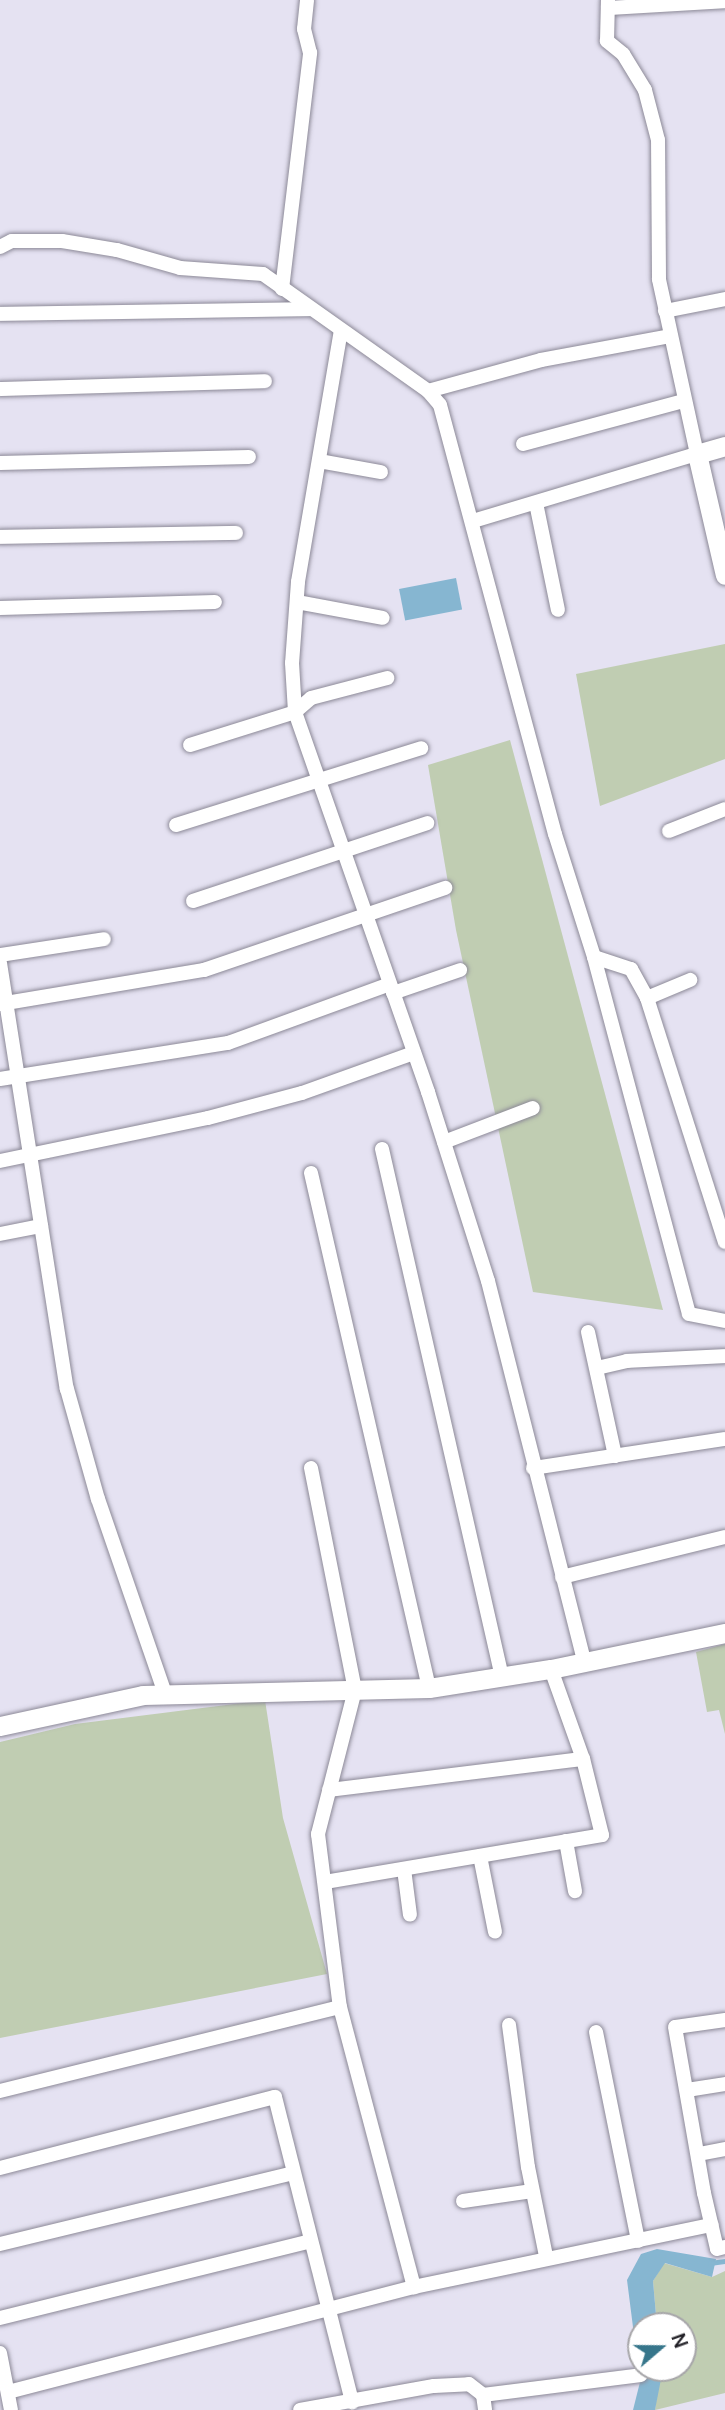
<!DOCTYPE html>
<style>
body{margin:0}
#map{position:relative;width:725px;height:2410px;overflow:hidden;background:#e5e2f2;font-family:Manrope,sans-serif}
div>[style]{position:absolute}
.green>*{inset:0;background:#c0cdb2}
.water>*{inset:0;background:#86b6d1;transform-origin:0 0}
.stream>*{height:4.5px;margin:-2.25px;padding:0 2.25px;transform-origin:2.25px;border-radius:2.25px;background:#86b6d1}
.roads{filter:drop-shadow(0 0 2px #8c8997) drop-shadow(0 0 2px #8c8997)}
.street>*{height:14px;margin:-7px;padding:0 7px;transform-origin:7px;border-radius:7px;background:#fff}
.secondary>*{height:19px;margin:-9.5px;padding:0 9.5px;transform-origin:9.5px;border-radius:9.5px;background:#fff}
span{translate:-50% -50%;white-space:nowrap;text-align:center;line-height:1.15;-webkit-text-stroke:6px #fff;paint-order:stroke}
.north{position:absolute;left:627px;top:2312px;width:70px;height:70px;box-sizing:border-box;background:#fff;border:2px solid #a7a6a9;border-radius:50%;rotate:70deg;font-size:19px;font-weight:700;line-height:28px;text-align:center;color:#222127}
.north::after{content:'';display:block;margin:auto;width:24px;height:32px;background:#37768b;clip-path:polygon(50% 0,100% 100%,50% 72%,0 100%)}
</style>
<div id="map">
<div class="green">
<div style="clip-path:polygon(725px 644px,725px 759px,600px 806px,576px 674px)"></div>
<div style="clip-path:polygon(510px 740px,663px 1310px,533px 1292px,456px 930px,428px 765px)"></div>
<div style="clip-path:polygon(725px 1644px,725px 1734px,719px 1710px,707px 1712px,696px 1652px)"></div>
<div style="clip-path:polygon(265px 1700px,283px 1818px,327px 1974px,0 2038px,0 1742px,75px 1724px)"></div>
<div style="clip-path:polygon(664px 2263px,712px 2277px,725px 2271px,725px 2393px,655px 2410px,660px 2368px,683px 2368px,683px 2326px,657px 2326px,653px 2281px)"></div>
</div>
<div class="water">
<div style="left:456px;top:578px;width:32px;height:58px;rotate:79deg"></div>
<div style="clip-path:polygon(657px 2249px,716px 2259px,712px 2277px,665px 2263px,653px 2281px,657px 2326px,641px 2326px,641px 2368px,660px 2368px,661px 2379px,655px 2410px,633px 2410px,640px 2382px,627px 2280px,641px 2254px)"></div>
</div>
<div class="stream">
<div style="left:710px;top:2263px;width:15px;rotate:-8deg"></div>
</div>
<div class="roads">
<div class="street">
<div style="left:608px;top:8px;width:117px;rotate:-3.4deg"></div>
<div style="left:0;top:247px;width:13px;rotate:-27deg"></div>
<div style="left:12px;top:241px;width:50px"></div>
<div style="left:62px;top:241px;width:56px;rotate:9.3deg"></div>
<div style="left:117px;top:250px;width:66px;rotate:15.9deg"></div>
<div style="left:180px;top:268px;width:83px;rotate:4.1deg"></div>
<div style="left:263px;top:274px;width:202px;rotate:35.3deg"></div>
<div style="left:428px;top:391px;width:18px;rotate:49deg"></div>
<div style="left:440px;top:405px;width:444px;rotate:75deg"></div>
<div style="left:555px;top:834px;width:129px;rotate:72.4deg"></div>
<div style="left:594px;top:957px;width:39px;rotate:18deg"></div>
<div style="left:631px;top:969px;width:33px;rotate:61deg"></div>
<div style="left:647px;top:998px;width:256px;rotate:72.3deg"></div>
<div style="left:282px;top:289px;width:238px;rotate:-83.2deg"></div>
<div style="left:310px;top:53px;width:25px;rotate:-104deg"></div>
<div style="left:304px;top:29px;width:29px;rotate:-84deg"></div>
<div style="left:665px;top:311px;width:61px;rotate:-11.3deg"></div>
<div style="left:0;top:314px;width:310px;rotate:-0.9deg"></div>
<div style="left:341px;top:330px;width:256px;rotate:99.7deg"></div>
<div style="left:298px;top:582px;width:81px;rotate:94.2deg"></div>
<div style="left:292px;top:663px;width:49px;rotate:86.5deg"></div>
<div style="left:295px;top:712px;width:403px;rotate:70.7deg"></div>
<div style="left:428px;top:1092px;width:198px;rotate:72.4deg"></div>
<div style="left:488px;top:1281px;width:394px;rotate:75.8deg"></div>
<div style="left:0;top:389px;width:265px;rotate:-1.7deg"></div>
<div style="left:428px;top:391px;width:117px;rotate:-15.3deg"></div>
<div style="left:541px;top:360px;width:131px;rotate:-10.5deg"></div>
<div style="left:523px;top:444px;width:167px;rotate:-15deg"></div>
<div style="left:319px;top:461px;width:63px;rotate:10.1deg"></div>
<div style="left:0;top:463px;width:249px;rotate:-1.4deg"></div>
<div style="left:536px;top:503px;width:109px;rotate:78.4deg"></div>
<div style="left:473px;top:521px;width:234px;rotate:-16.7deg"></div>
<div style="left:697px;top:454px;width:179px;rotate:-102.3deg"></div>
<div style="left:659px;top:279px;width:139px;rotate:-90.4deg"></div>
<div style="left:658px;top:140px;width:52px;rotate:-104.6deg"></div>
<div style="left:645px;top:90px;width:42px;rotate:-121.4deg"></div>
<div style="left:623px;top:54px;width:21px;rotate:-141deg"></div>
<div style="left:607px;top:41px;width:41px;rotate:-88.6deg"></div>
<div style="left:0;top:537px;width:236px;rotate:-1deg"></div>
<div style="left:297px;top:602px;width:87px;rotate:10.5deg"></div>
<div style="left:0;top:608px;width:215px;rotate:-1.6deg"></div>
<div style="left:190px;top:745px;width:110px;rotate:-17.4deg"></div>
<div style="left:295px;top:712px;width:21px;rotate:-41deg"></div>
<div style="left:311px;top:698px;width:79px;rotate:-14.7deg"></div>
<div style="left:176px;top:825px;width:257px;rotate:-17.4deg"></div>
<div style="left:669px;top:831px;width:60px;rotate:-21.4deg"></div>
<div style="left:193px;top:901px;width:247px;rotate:-18.4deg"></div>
<div style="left:0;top:955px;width:105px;rotate:-8.7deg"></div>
<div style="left:594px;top:957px;width:369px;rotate:75.1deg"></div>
<div style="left:689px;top:1314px;width:37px;rotate:11deg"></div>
<div style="left:0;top:963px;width:431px;rotate:81.1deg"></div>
<div style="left:67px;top:1389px;width:114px;rotate:74.3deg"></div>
<div style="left:98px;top:1499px;width:206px;rotate:71deg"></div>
<div style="left:393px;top:993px;width:71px;rotate:-18.9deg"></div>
<div style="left:647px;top:998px;width:47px;rotate:-22.7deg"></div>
<div style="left:0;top:1004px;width:207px;rotate:-9.5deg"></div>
<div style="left:204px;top:970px;width:255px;rotate:-18.8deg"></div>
<div style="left:0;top:1079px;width:231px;rotate:-9deg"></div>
<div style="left:228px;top:1043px;width:172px;rotate:-20deg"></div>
<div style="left:444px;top:1142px;width:95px;rotate:-20.9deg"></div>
<div style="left:382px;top:1149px;width:541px;rotate:77.2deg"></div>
<div style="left:0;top:1161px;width:212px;rotate:-11.7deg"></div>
<div style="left:208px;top:1118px;width:97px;rotate:-14.9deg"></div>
<div style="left:302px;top:1093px;width:119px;rotate:-19.7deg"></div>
<div style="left:311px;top:1173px;width:528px;rotate:77.09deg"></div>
<div style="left:0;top:1234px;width:42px;rotate:-11deg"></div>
<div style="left:588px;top:1332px;width:127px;rotate:77.7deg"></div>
<div style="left:597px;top:1368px;width:31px;rotate:-13deg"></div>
<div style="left:627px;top:1361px;width:98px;rotate:-2.9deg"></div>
<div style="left:311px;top:1468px;width:226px;rotate:78.8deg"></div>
<div style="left:355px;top:1690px;width:149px;rotate:104.4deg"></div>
<div style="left:318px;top:1834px;width:174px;rotate:82.8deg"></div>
<div style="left:340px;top:2007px;width:290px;rotate:75.2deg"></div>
<div style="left:533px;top:1468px;width:194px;rotate:-8.6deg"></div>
<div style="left:562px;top:1577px;width:168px;rotate:-13.8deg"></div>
<div style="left:329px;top:1790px;width:256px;rotate:-7deg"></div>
<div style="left:566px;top:1841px;width:51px;rotate:79.8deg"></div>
<div style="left:480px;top:1856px;width:77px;rotate:78.8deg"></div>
<div style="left:404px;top:1869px;width:46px;rotate:82.6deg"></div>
<div style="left:325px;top:1882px;width:281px;rotate:-9.6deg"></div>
<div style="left:602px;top:1835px;width:78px;rotate:-104deg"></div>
<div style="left:583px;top:1759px;width:96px;rotate:-109.6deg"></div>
<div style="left:725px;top:2020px;width:50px;rotate:172deg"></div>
<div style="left:675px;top:2027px;width:169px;rotate:80.1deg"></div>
<div style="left:704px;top:2193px;width:57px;rotate:76.9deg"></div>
<div style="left:717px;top:2249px;width:8px;rotate:-14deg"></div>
<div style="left:509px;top:2025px;width:143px;rotate:82.4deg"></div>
<div style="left:528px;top:2167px;width:91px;rotate:78.6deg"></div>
<div style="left:596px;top:2032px;width:213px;rotate:78.6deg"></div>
<div style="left:687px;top:2090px;width:38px;rotate:-9deg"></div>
<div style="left:0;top:2091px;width:350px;rotate:-13.9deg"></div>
<div style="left:699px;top:2154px;width:26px;rotate:-11deg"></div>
<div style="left:0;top:2168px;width:284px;rotate:-14.5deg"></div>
<div style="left:275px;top:2097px;width:315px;rotate:75.8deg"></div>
<div style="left:463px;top:2201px;width:70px;rotate:-8.2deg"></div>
<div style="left:0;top:2244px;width:302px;rotate:-13.6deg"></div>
<div style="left:0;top:2318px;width:320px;rotate:-13.9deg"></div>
<div style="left:0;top:2353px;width:58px;rotate:79.1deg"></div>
<div style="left:8px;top:2392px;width:419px;rotate:-14.5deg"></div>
<div style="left:414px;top:2287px;width:304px;rotate:-11.8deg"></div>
<div style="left:483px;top:2395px;width:159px;rotate:-7.2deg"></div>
<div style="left:300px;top:2410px;width:136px;rotate:-10.2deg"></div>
<div style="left:434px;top:2386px;width:35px;rotate:-3deg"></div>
<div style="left:469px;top:2384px;width:18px;rotate:38deg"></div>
<div style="left:483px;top:2395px;width:15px;rotate:82deg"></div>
</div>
<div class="secondary">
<div style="left:725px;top:446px;width:29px;rotate:164deg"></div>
<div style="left:697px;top:454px;width:124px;rotate:77deg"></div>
<div style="left:0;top:1726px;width:146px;rotate:-12.2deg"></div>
<div style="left:143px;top:1695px;width:286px;rotate:-1.4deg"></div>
<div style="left:429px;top:1688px;width:123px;rotate:-8.9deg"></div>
<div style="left:551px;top:1669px;width:178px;rotate:-11.7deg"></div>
</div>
</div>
<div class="north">N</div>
</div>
